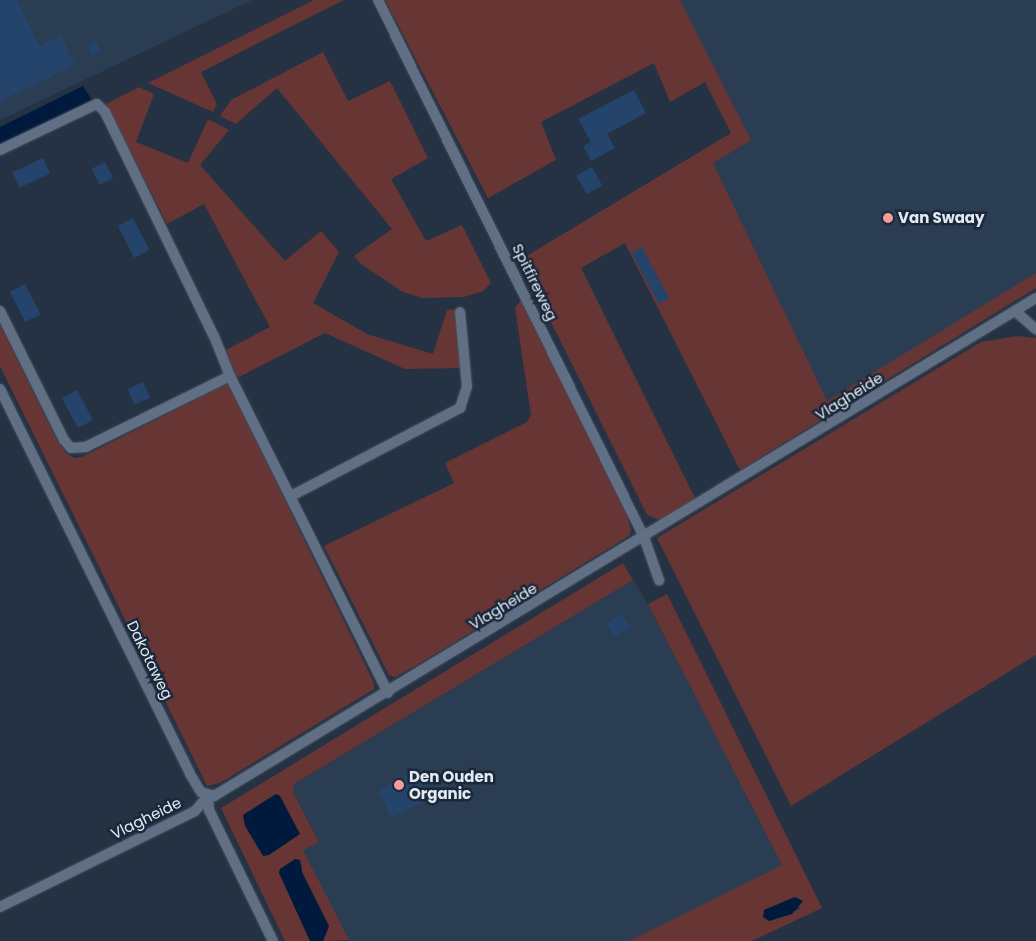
<!DOCTYPE html>
<style>
body{margin:0}
#map{position:relative;width:1036px;height:941px;overflow:hidden;background:#253243;font-family:Poppins,sans-serif}
div>[style]{position:absolute}
.built>*{inset:0;background:#2b3d53}
.green>*{inset:0;background:#683535}
.water>*{inset:0;background:#001a3d}
.building>*{inset:0;background:#25446c;transform-origin:0 0}
.roads{filter:drop-shadow(0 0 1px #44505e) drop-shadow(0 0 1px #44505e)}
.street>*{height:10px;margin:-5px;padding:0 5px;transform-origin:5px;border-radius:5px;background:#606f83}
.dots>*{width:14px;height:14px;translate:-50% -50%;box-sizing:border-box;border:2px solid #1b2839;border-radius:50%}
span{translate:-50% -50%;white-space:nowrap;text-align:center;line-height:1.15;-webkit-text-stroke:5px #1b2839;paint-order:stroke}
.poi-label{font-size:15px;color:#e1e9f4;font-weight:700}
.left{translate:0 -50%;text-align:left}
.street-label{font-size:15px;color:#e1e9f4}
</style>
<div id="map">
<div class="built">
<div style="clip-path:polygon(0 0,252px 0,0 120px)"></div>
<div style="clip-path:polygon(676px 0,1036px 0,1036px 288px,826px 414px,704px 159px,742px 136px)"></div>
<div style="clip-path:polygon(633px 580px,648px 604px,782px 865px,629px 941px,347px 941px,303px 849px,319px 841px,293px 792px,294px 784px)"></div>
</div>
<div class="green">
<div style="clip-path:polygon(314px 0,344px 0,201px 72px,217px 104px,213px 112px,148px 83px)"></div>
<div style="clip-path:polygon(385px 0,680px 0,751px 140px,713px 163px,827px 401px,1036px 273px,1036px 288px,740px 470px,625px 243px,581px 268px,695px 498px,660px 520px,647px 515px,520px 260px,731px 133px,705px 82px,670px 102px,654px 63px,541px 122px,556px 160px,488px 198px)"></div>
<div style="clip-path:polygon(323px 52px,348px 101px,390px 81px,428px 158px,391px 179px,426px 241px,462px 225px,491px 283px,483px 291px,464px 297px,423px 298px,403px 292px,361px 264px,354px 256px,392px 229px,277px 88px,236px 124px,220px 116px,231px 100px)"></div>
<div style="clip-path:polygon(139px 87px,154px 94px,136px 142px,188px 163px,208px 119px,229px 130px,200px 165px,285px 261px,321px 231px,339px 252px,313px 303px,367px 334px,433px 354px,447px 310px,456px 309px,463px 368px,405px 369px,325px 333px,237px 378px,226px 350px,270px 327px,204px 204px,167px 224px,106px 104px)"></div>
<div style="clip-path:polygon(522px 299px,626px 511px,631px 531px,629px 536px,414px 667px,395px 677px,389px 675px,324px 546px,454px 483px,445px 463px,527px 422px,531px 415px,515px 308px)"></div>
<div style="clip-path:polygon(0 324px,58px 442px,67px 454px,75px 458px,82px 457px,228px 383px,374px 683px,374px 689px,220px 783px,207px 786px,0 366px)"></div>
<div style="clip-path:polygon(1018px 336px,1036px 338px,1036px 655px,791px 806px,657px 538px,981px 342px)"></div>
<div style="clip-path:polygon(evenodd,623px 563px,633px 580px,294px 784px,293px 792px,319px 842px,303px 850px,349px 940px,323px 941px,328px 930px,302px 872px,302px 865px,279px 871px,310px 941px,285px 941px,221px 808px,623px 563px,276px 794px,271px 853px,269px 855px,243px 815px,276px 794px)"></div>
<div style="clip-path:polygon(evenodd,667px 594px,822px 908px,752px 941px,629px 941px,782px 865px,648px 604px,667px 594px,795px 897px,800px 909px,769px 921px,764px 910px,795px 897px)"></div>
</div>
<div class="water">
<div style="clip-path:polygon(83px 86px,92px 100px,0 144px,0 127px)"></div>
<div style="clip-path:polygon(276px 794px,280px 796px,300px 834px,269px 855px,263px 856px,245px 826px,243px 815px)"></div>
<div style="clip-path:polygon(295px 859px,300px 860px,302px 872px,329px 926px,323px 941px,310px 941px,279px 873px,280px 869px)"></div>
<div style="clip-path:polygon(795px 897px,803px 901px,792px 914px,769px 921px,763px 917px,764px 910px)"></div>
</div>
<div class="building">
<div style="clip-path:polygon(0 0,17px 0,39px 46px,61px 35px,75px 65px,0 101px)"></div>
<div style="left:96px;top:41px;width:12px;height:10px;rotate:66deg"></div>
<div style="clip-path:polygon(634px 90px,646px 113px,607px 134px,615px 148px,591px 161px,583px 146px,591px 142px,578px 119px)"></div>
<div style="left:43px;top:158px;width:17px;height:34px;rotate:65deg"></div>
<div style="left:105px;top:162px;width:18px;height:15px;rotate:63deg"></div>
<div style="left:592px;top:167px;width:21px;height:18px;rotate:61deg"></div>
<div style="left:133px;top:218px;width:36px;height:17px;rotate:63deg"></div>
<div style="left:642px;top:247px;width:58px;height:12px;rotate:62deg"></div>
<div style="left:25px;top:284px;width:34px;height:17px;rotate:63deg"></div>
<div style="left:143px;top:382px;width:17px;height:17px;rotate:65deg"></div>
<div style="left:77px;top:390px;width:34px;height:17px;rotate:62deg"></div>
<div style="left:622px;top:614px;width:16px;height:18px;rotate:60deg"></div>
<div style="left:416px;top:772px;width:30px;height:42px;rotate:64deg"></div>
</div>
<div class="roads">
<div class="street">
<div style="left:378px;top:0;width:599px;rotate:63.65deg"></div>
<div style="left:644px;top:537px;width:46px;rotate:70.8deg"></div>
<div style="left:0;top:150px;width:107px;rotate:-25.4deg"></div>
<div style="left:97px;top:104px;width:11px;rotate:45deg"></div>
<div style="left:105px;top:112px;width:249px;rotate:64.1deg"></div>
<div style="left:214px;top:336px;width:43px;rotate:68.2deg"></div>
<div style="left:230px;top:376px;width:161px;rotate:153.8deg"></div>
<div style="left:86px;top:447px;width:15px;rotate:176deg"></div>
<div style="left:71px;top:448px;width:11px;rotate:-131deg"></div>
<div style="left:64px;top:440px;width:144px;rotate:-116.4deg"></div>
<div style="left:1015px;top:311px;width:28px;rotate:41deg"></div>
<div style="left:230px;top:376px;width:354px;rotate:63.5deg"></div>
<div style="left:0;top:389px;width:429px;rotate:63.7deg"></div>
<div style="left:190px;top:774px;width:21px;rotate:59deg"></div>
<div style="left:201px;top:792px;width:14px;rotate:17deg"></div>
<div style="left:214px;top:796px;width:961px;rotate:-31.21deg"></div>
<div style="left:291px;top:496px;width:191px;rotate:-27.5deg"></div>
<div style="left:460px;top:408px;width:22px;rotate:-72deg"></div>
<div style="left:467px;top:387px;width:75px;rotate:-95.3deg"></div>
<div style="left:208px;top:796px;width:14px;rotate:86deg"></div>
<div style="left:209px;top:810px;width:146px;rotate:64deg"></div>
<div style="left:0;top:907px;width:217px;rotate:-26.2deg"></div>
<div style="left:195px;top:811px;width:20px;rotate:-49deg"></div>
</div>
</div>
<div class="dots">
<div style="left:888px;top:218px;background:#f59b99"></div>
<div style="left:399px;top:785px;background:#f59b99"></div>
</div>
<div class="poi-label">
<span class="left" style="left:898px;top:218px">Van Swaay</span>
<span class="left" style="left:409px;top:785px">Den Ouden<br>Organic</span>
</div>
<div class="street-label">
<span style="left:535px;top:282px;rotate:64deg">Spitfireweg</span>
<span style="left:849px;top:396px;rotate:-32deg">Vlagheide</span>
<span style="left:503px;top:606px;rotate:-31deg">Vlagheide</span>
<span style="left:150px;top:660px;rotate:64deg">Dakotaweg</span>
<span style="left:146px;top:818px;rotate:-26deg">Vlagheide</span>
</div>
</div>
